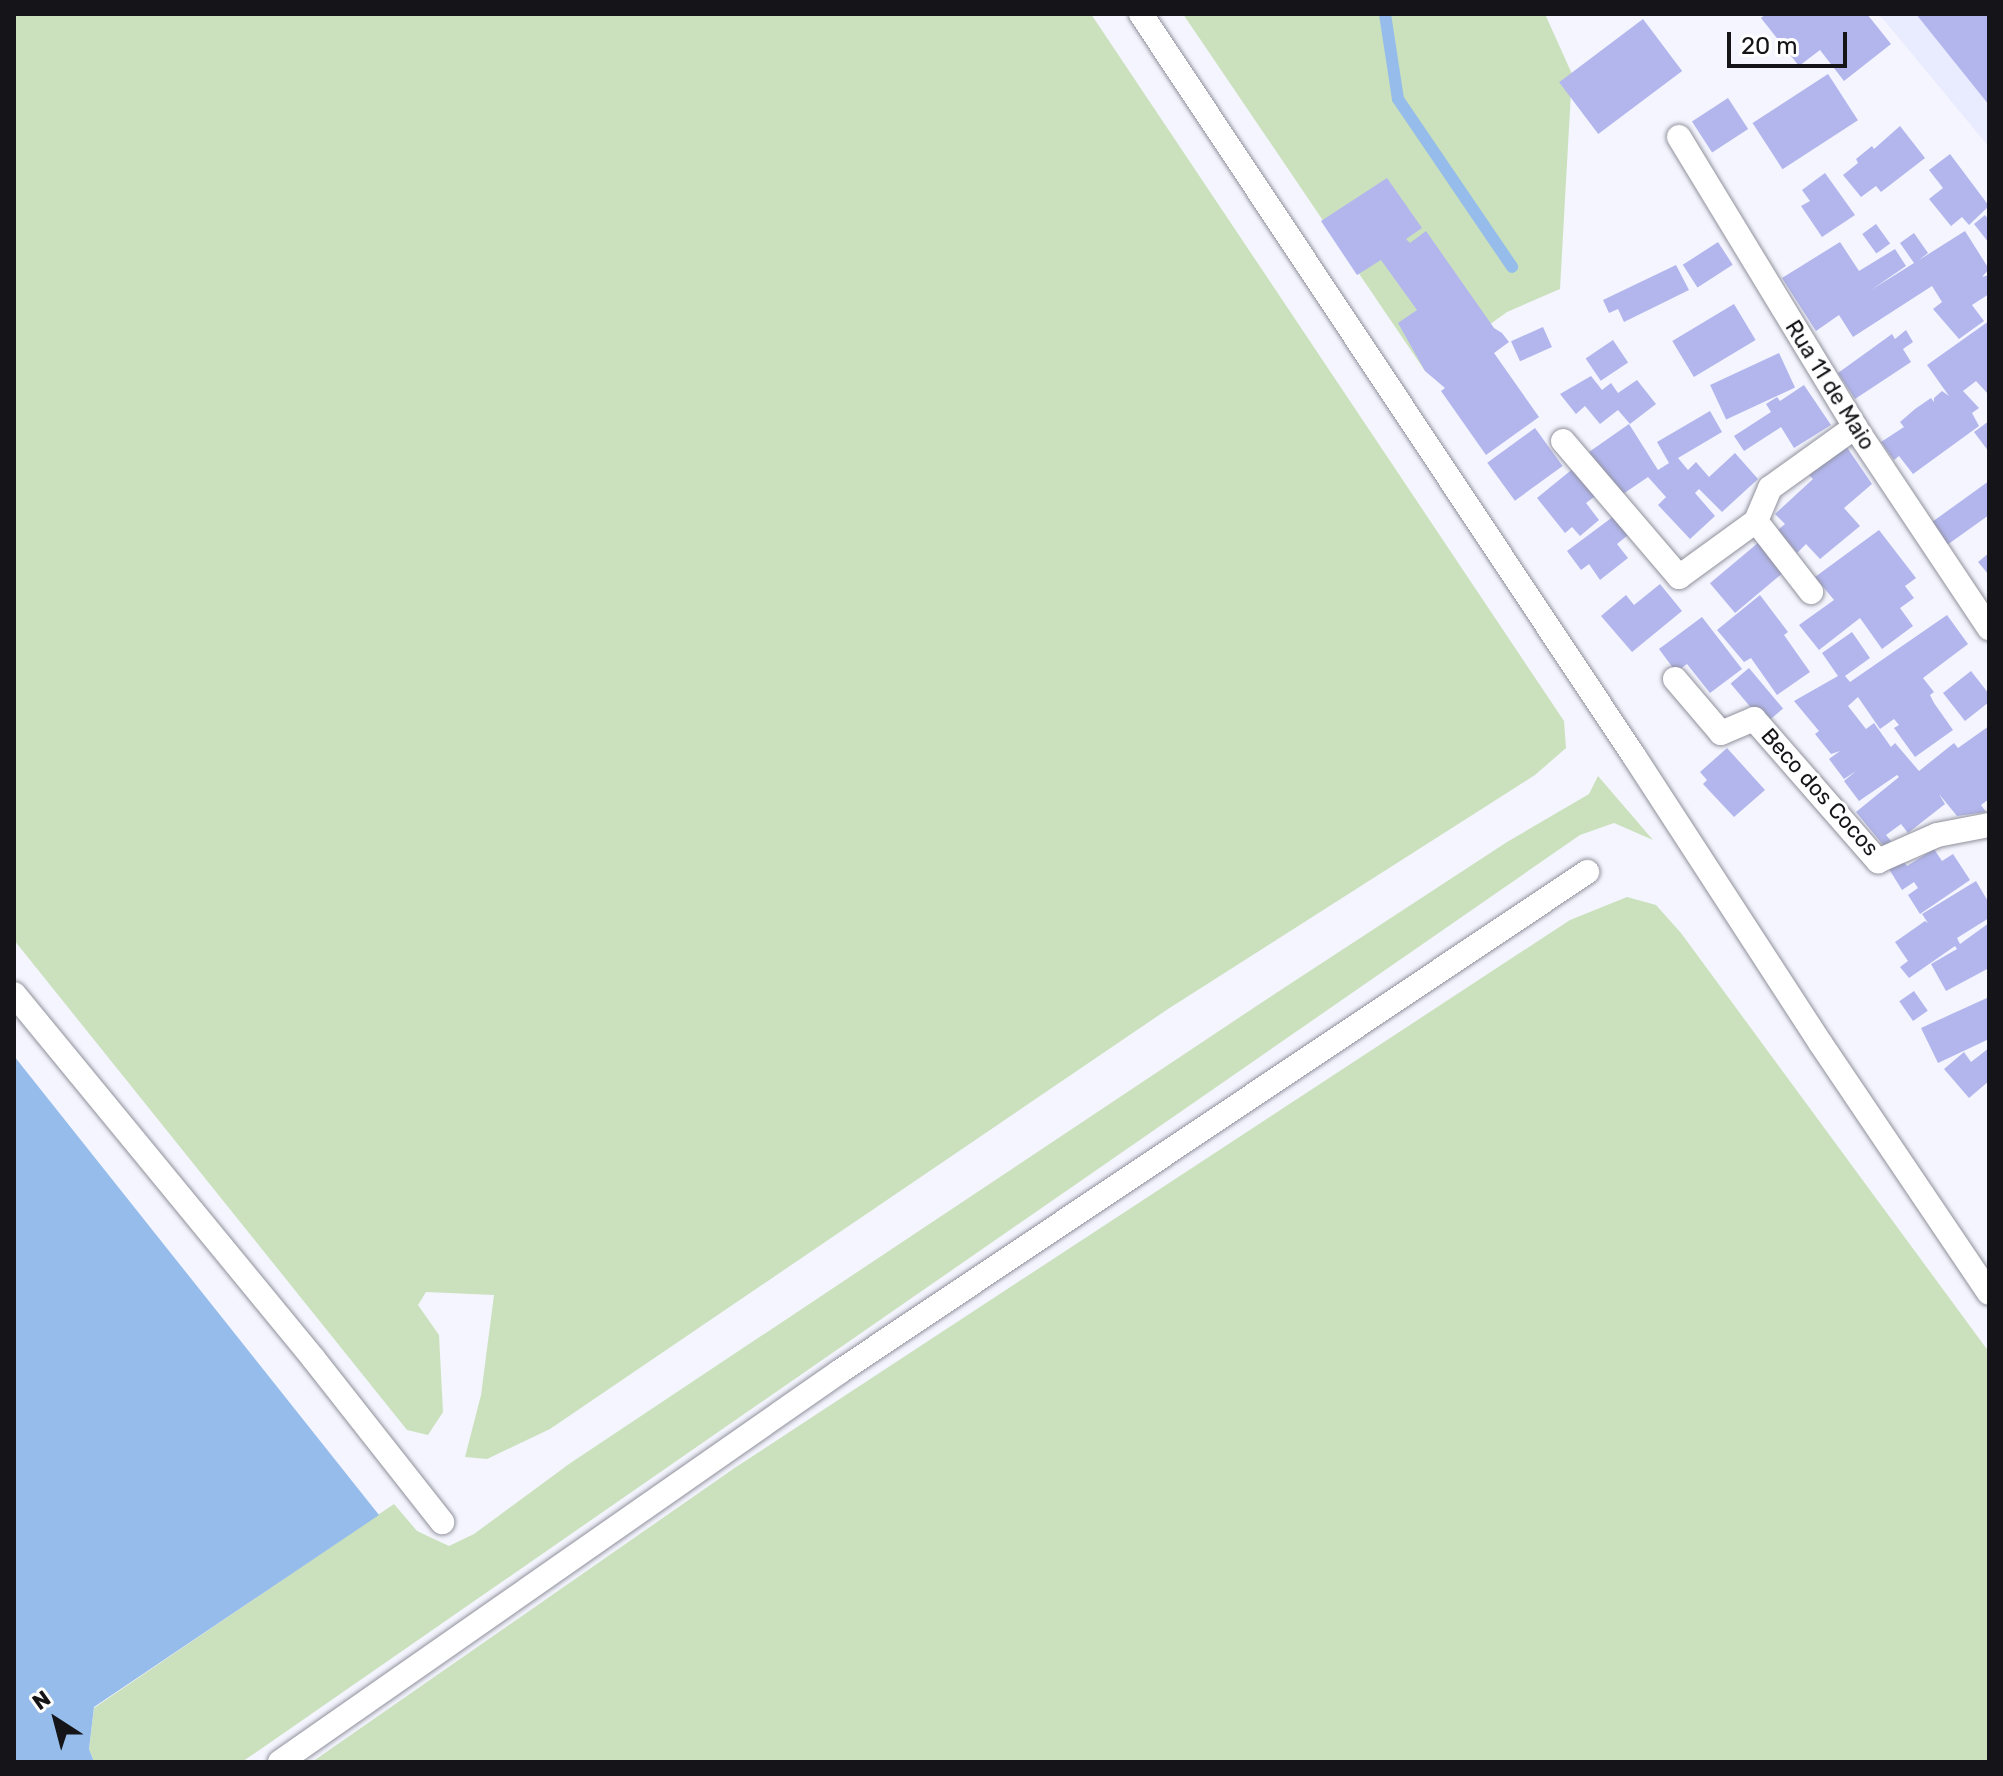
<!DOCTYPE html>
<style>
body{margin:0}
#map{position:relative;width:2003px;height:1776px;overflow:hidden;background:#f4f5fe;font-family:Rubik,sans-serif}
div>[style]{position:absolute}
.built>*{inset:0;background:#e9ebff}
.green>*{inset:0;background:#cbe1bd}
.water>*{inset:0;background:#95bcea}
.stream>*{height:12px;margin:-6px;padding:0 6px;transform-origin:6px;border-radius:6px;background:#95bcea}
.building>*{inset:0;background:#b2b6ed;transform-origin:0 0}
.roads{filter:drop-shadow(0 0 2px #8f909b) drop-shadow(0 0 2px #8f909b)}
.service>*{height:24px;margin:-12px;padding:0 12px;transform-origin:12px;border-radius:12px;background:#fff}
span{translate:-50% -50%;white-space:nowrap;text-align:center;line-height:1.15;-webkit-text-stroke:6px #fff;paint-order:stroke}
.street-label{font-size:22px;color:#151519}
.frame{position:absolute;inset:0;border:16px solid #151519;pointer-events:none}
.north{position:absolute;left:16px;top:1680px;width:80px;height:80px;-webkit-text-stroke:6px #fff;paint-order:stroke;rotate:324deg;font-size:22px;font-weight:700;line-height:32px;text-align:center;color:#151519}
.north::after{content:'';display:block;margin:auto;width:28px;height:36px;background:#151519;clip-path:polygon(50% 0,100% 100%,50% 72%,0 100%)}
.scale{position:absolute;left:1727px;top:32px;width:120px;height:36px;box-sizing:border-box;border:4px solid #151519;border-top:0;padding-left:10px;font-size:24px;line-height:28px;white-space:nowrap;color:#151519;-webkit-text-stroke:6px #fff;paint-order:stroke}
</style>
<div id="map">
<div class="built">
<div style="clip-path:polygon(1878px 14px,1989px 14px,1989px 147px,1889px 26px)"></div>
</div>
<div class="green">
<div style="clip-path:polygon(14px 14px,1091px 14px,1564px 721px,1566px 748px,1535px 775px,1168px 1009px,550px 1429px,487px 1459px,465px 1457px,481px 1395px,494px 1295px,426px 1292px,418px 1305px,439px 1335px,443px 1412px,428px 1435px,407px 1430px,14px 940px)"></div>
<div style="clip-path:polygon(1183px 14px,1545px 14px,1572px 74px,1560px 289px,1507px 312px,1425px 371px)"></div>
<div style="clip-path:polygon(1598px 776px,1653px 840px,1614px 823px,1580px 835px,242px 1762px,94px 1762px,89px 1749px,94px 1708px,394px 1504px,417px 1531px,449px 1546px,474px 1534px,569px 1464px,1261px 1003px,1507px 842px,1589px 794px)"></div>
<div style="clip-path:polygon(1627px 897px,1656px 905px,1681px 933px,1989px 1352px,1989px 1762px,312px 1762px,736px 1467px,1570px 920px)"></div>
</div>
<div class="water">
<div style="clip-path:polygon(14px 1056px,379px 1515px,94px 1707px,89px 1749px,94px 1762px,14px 1762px)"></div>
</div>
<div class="stream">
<div style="left:1385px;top:14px;width:86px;rotate:81.3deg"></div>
<div style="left:1398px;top:99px;width:203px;rotate:55.8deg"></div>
</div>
<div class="building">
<div style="clip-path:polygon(1766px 14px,1867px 14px,1891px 44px,1844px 81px,1820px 50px,1799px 66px,1761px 18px)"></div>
<div style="clip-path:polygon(1916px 14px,1989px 14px,1989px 105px)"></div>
<div style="left:1643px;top:19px;width:65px;height:105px;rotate:53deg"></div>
<div style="left:1828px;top:74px;width:55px;height:90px;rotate:57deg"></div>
<div style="left:1728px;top:98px;width:37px;height:43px;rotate:57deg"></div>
<div style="clip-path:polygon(1900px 126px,1925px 158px,1881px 192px,1876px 186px,1861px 197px,1843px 175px,1858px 163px,1856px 159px,1872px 146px,1874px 149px)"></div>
<div style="clip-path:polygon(1950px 154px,1989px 206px,1969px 225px,1962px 217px,1951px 226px,1929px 199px,1943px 188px,1929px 170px)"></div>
<div style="clip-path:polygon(1825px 173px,1855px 215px,1822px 237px,1801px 206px,1810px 201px,1802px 190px)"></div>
<div style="clip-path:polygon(1387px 178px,1422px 228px,1406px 239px,1410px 243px,1426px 231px,1494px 328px,1502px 333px,1509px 342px,1494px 353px,1539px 417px,1486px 455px,1441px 391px,1445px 388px,1425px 371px,1398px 323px,1417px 310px,1381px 260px,1357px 275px,1321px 221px)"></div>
<div style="clip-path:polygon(1985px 215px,1989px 220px,1989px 243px,1974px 224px)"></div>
<div style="left:1876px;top:224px;width:24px;height:17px;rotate:54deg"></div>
<div style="clip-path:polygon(1965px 231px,1989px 269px,1982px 277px,1989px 275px,1989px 294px,1972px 305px,1984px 321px,1959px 339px,1933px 309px,1942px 302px,1932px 286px,1853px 337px,1839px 315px,1816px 331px,1782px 278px,1840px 242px,1859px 271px,1895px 249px,1906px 266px,1871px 290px,1914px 263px,1900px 243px,1914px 233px,1928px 253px,1919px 260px)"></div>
<div style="left:1718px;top:242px;width:27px;height:42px;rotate:57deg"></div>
<div style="clip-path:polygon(1676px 265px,1689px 290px,1624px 322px,1618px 309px,1609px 313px,1603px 300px)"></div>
<div style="left:1734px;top:304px;width:42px;height:72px;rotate:59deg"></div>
<div style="clip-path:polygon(1989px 321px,1989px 395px,1976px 381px,1963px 391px,1979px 408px,1972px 413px,1979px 426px,1913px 474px,1899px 456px,1894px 460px,1881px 442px,1904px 427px,1900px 422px,1915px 409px,1931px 398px,1934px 402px,1934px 398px,1942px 391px,1949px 396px,1927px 365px)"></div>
<div style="left:1543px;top:327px;width:22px;height:35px;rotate:66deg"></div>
<div style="clip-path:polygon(1906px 330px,1913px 342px,1903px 349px,1911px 362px,1855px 399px,1838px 373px,1892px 334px,1895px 339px)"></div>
<div style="left:1613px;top:340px;width:27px;height:33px;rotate:56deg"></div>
<div style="left:1779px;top:353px;width:38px;height:76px;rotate:65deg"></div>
<div style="clip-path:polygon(1591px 376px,1602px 390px,1611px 383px,1618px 393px,1637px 380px,1656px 404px,1630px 424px,1618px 410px,1600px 424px,1585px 406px,1576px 414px,1560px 394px)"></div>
<div style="clip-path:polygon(1804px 385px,1831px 425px,1794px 448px,1781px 427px,1744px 451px,1734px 436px,1771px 412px,1766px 404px,1777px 397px,1780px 401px)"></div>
<div style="clip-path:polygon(1710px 411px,1722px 432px,1678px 458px,1688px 470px,1696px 462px,1709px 477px,1735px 453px,1758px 479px,1722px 512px,1699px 489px,1695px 493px,1715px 516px,1690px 539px,1658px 505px,1666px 497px,1648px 477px,1623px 494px,1589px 452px,1629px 424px,1658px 470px,1669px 463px,1657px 442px)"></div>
<div style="clip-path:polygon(1989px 421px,1989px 452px,1974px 432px)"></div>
<div style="left:1535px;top:428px;width:47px;height:59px;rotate:54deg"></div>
<div style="clip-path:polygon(1844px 443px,1872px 484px,1844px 508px,1860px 526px,1820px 559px,1806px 544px,1797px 553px,1778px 530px,1785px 524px,1775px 514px,1813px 479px,1809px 475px)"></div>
<div style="clip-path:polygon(1575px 467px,1598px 494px,1586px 503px,1599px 520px,1580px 536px,1572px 527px,1565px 533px,1537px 498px)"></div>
<div style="clip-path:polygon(1989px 481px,1989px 515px,1947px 545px,1932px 522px)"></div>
<div style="clip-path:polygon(1614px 516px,1628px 535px,1617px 544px,1628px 558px,1600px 580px,1589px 564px,1581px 570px,1567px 551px)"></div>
<div style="clip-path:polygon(1879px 530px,1916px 578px,1905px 586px,1914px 598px,1900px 608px,1913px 626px,1882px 649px,1860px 618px,1819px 650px,1799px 625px,1834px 600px,1815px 577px)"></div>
<div style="left:1759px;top:542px;width:39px;height:64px;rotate:50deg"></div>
<div style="clip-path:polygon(1989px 553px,1989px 575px,1978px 562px)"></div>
<div style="clip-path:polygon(1660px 584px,1682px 611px,1632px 652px,1601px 616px,1626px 595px,1634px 605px)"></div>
<div style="clip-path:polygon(1760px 595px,1788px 632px,1784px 635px,1810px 672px,1777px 695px,1751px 658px,1744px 662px,1717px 630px)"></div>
<div style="clip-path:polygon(1947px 615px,1968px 644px,1923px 678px,1934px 692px,1930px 695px,1934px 703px,1953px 730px,1915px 757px,1894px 728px,1899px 725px,1894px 719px,1880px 729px,1858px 697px,1848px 706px,1866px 729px,1874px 723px,1891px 747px,1895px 743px,1919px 771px,1954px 743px,1958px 748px,1989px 726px,1989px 799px,1981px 805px,1986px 812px,1957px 816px,1939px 794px,1945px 804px,1908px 833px,1901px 824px,1886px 835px,1891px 841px,1884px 846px,1856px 812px,1899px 777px,1897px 775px,1859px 801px,1844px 781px,1856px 771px,1844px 779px,1829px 759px,1840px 751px,1831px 754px,1815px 734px,1819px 731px,1794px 701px,1838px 676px,1822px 653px,1852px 632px,1870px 658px,1845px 676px,1850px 682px)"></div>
<div style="clip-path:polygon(1702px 617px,1742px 669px,1710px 693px,1687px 664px,1676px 672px,1659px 649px)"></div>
<div style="left:1749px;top:668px;width:53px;height:24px;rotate:50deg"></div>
<div style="clip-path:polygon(1971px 671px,1989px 694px,1989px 702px,1965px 721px,1943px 693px)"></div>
<div style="clip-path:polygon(1727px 748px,1765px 790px,1734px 817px,1703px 784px,1707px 780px,1700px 772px)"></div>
<div style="clip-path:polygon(1934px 849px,1942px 861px,1953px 854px,1970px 880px,1920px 914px,1908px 895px,1918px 888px,1914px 882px,1902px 890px,1889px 869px,1903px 861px,1907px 866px)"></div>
<div style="clip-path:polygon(1976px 881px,1989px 903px,1989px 918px,1957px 938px,1960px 944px,1989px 923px,1989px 968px,1946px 991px,1931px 964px,1957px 949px,1955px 946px,1909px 978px,1900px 967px,1908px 961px,1895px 942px,1925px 921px,1928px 923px,1922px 914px)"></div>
<div style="left:1914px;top:991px;width:24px;height:18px;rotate:55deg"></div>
<div style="clip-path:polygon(1989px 997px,1989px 1039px,1938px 1063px,1921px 1028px)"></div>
<div style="clip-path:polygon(1989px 1048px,1989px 1081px,1969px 1098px,1944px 1069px,1964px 1052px,1971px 1062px)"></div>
</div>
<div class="roads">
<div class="service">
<div style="left:1141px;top:14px;width:891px;rotate:56.4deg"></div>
<div style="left:1634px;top:756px;width:343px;rotate:57deg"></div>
<div style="left:1821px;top:1044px;width:300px;rotate:56deg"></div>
<div style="left:1679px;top:137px;width:339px;rotate:58.7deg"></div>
<div style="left:1855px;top:427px;width:242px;rotate:56.3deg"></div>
<div style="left:1563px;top:441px;width:179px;rotate:49.5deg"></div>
<div style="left:1679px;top:577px;width:95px;rotate:-36deg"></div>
<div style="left:1756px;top:521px;width:36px;rotate:-67deg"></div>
<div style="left:1770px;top:488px;width:105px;rotate:-35.7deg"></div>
<div style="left:1756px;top:521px;width:90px;rotate:52.2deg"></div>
<div style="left:1675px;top:679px;width:71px;rotate:49.6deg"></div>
<div style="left:1721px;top:733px;width:36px;rotate:-23deg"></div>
<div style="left:1754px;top:719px;width:189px;rotate:48.9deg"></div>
<div style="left:1878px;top:861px;width:64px;rotate:-23.8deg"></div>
<div style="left:1937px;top:835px;width:53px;rotate:-10.9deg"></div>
<div style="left:14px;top:994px;width:471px;rotate:50.6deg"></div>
<div style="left:313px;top:1358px;width:209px;rotate:51.8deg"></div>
<div style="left:280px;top:1762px;width:682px;rotate:-34.9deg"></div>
<div style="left:839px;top:1372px;width:900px;rotate:-33.76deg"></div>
</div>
</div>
<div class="street-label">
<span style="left:1830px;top:385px;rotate:58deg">Rua 11 de Maio</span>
<span style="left:1820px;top:792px;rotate:48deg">Beco dos Cocos</span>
</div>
<div class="frame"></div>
<div class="north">N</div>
<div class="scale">20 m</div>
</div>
